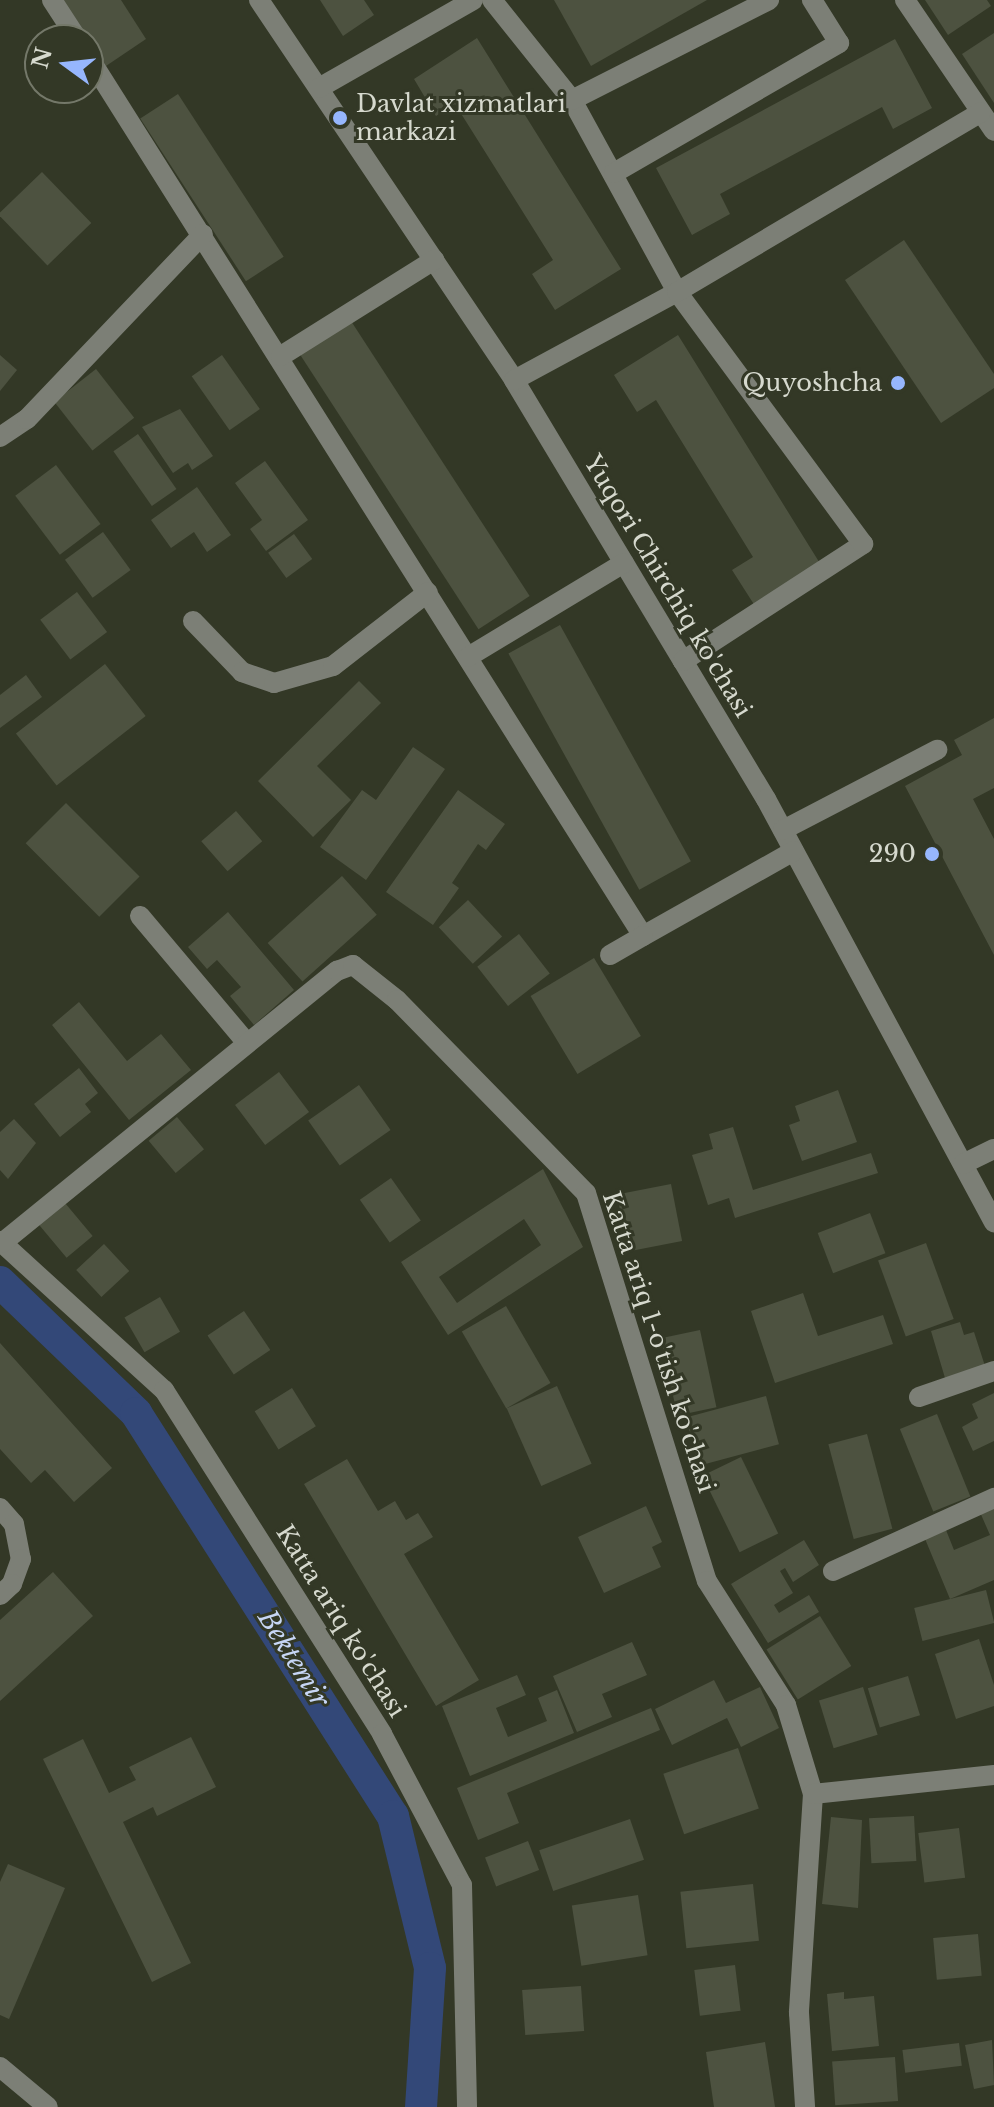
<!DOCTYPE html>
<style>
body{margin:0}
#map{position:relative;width:994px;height:2107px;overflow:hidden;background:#333826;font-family:"Libre Baskerville",serif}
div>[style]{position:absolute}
.canal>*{height:32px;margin:-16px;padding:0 16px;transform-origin:16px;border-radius:16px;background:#334878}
.building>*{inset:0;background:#4d5240;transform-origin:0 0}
.minor>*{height:20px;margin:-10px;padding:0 10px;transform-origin:10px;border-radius:10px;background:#7c7f76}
.dots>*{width:22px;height:22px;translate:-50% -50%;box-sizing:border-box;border:4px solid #333826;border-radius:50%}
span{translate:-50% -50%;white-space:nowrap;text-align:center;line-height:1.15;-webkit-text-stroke:6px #333826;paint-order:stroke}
.poi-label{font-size:24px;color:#d6d9ce}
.left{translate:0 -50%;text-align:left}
.right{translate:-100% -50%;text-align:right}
.street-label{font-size:24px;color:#d6d9ce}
.water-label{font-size:26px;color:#c7d6f5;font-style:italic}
.north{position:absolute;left:24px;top:24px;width:80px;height:80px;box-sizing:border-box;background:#333826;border:2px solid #747869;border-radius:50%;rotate:285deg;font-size:22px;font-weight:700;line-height:32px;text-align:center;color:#d6d9ce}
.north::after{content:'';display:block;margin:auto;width:28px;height:36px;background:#96b6fd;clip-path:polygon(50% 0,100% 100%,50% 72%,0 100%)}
</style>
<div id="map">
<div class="canal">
<div style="left:0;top:1282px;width:189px;rotate:43.9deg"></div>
<div style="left:136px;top:1413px;width:478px;rotate:57.5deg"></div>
<div style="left:393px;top:1816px;width:156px;rotate:76.3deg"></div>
<div style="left:430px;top:1968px;width:139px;rotate:93.7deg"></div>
</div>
<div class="building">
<div style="clip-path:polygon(62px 0,121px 0,146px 39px,106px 66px)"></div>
<div style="clip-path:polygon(320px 0,364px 0,374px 15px,343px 36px)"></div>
<div style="clip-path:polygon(554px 0,707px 0,591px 66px)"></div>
<div style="clip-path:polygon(925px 0,987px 0,991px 6px,948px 35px)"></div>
<div style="clip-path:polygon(994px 33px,994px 103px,962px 54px)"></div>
<div style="clip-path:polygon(477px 38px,621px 269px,555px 310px,532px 274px,553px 260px,455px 104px,436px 116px,414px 79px)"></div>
<div style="clip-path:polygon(895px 39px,932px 108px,893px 129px,882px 107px,720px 194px,730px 214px,692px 235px,656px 168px)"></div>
<div style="left:178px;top:94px;width:194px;height:45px;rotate:57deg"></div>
<div style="left:42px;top:172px;width:71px;height:61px;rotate:46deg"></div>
<div style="clip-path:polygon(904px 240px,994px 374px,994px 388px,941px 423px,845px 280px)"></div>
<div style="left:351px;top:321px;width:328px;height:61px;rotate:57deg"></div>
<div style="clip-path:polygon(678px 335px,821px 565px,755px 606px,732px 570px,753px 557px,656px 400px,637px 412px,614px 375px)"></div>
<div style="clip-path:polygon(0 355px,17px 370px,0 391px)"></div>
<div style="left:222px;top:355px;width:66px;height:37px;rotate:55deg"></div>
<div style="left:96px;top:369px;width:62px;height:53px;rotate:52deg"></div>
<div style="clip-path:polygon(180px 409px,213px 456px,192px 470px,188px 463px,173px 473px,142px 427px)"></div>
<div style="left:138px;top:434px;width:67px;height:30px;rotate:55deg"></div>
<div style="clip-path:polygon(265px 461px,308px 520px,266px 551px,250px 529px,262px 520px,235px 483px)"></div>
<div style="left:56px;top:465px;width:74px;height:51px;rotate:53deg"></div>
<div style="clip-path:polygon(197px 487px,231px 535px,207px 552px,194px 532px,171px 548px,151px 520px)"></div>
<div style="left:103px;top:532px;width:47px;height:47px;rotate:54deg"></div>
<div style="left:294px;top:534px;width:31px;height:32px;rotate:54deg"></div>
<div style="left:77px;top:592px;width:50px;height:46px;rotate:53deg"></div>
<div style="left:560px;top:625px;width:270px;height:59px;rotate:61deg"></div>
<div style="left:105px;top:664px;width:66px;height:113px;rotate:52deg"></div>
<div style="clip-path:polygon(26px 675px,42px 697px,0 728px,0 695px)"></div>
<div style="clip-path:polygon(359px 681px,381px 703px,317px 766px,351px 800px,313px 837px,258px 781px)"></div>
<div style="clip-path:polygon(994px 718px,994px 788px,973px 799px,994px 839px,994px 955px,905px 786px,962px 755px,954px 740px)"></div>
<div style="clip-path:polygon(413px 747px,445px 769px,366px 880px,320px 847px,362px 790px,376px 800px)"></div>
<div style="clip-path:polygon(458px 790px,505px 824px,486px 850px,478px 844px,452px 883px,459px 888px,433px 925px,386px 892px)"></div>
<div style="left:66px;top:803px;width:104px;height:57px;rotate:45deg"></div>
<div style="left:236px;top:811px;width:40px;height:46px;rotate:49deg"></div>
<div style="left:342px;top:876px;width:52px;height:100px;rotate:48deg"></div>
<div style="left:468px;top:900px;width:50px;height:40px;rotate:47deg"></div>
<div style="clip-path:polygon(228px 912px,294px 990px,254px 1025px,230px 996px,241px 987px,217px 960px,207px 969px,188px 947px)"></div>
<div style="left:519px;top:934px;width:50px;height:53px;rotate:52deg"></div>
<div style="left:594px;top:958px;width:91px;height:74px;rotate:59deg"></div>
<div style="clip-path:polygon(79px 1002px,127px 1061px,161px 1034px,191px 1070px,129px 1120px,52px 1025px)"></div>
<div style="clip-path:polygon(79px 1068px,98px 1093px,85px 1104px,91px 1112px,60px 1137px,34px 1104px)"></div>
<div style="left:279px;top:1072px;width:50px;height:55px;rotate:53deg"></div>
<div style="left:359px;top:1085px;width:55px;height:62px;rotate:55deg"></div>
<div style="clip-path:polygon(838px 1090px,857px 1142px,802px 1161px,789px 1125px,800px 1121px,795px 1106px)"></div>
<div style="left:177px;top:1117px;width:42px;height:37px;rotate:50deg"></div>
<div style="clip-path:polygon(14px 1119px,36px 1143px,8px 1179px,0 1170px,0 1132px)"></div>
<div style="clip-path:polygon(733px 1127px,753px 1190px,871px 1153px,878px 1173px,735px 1218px,729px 1198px,708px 1205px,692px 1155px,713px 1149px,709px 1134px)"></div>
<div style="clip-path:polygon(evenodd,543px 1169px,583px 1247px,448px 1335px,401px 1262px,543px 1169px,524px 1219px,541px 1245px,457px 1303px,439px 1277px,524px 1219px)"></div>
<div style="left:391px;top:1178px;width:52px;height:38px;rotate:55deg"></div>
<div style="left:671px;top:1184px;width:58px;height:55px;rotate:79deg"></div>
<div style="left:65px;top:1203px;width:43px;height:34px;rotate:50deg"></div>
<div style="left:870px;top:1213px;width:43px;height:56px;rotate:69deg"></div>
<div style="left:926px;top:1243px;width:81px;height:51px;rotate:70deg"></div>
<div style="left:104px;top:1244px;width:37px;height:38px;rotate:47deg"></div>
<div style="clip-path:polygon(803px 1293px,818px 1336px,883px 1315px,893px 1344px,775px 1383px,751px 1311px)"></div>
<div style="left:160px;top:1297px;width:40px;height:41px;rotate:60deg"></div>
<div style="left:506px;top:1306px;width:89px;height:51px;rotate:60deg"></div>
<div style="left:244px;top:1311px;width:47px;height:44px;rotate:56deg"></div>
<div style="clip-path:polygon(960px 1322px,964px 1335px,974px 1332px,985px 1366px,945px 1378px,931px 1331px)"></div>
<div style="left:700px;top:1330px;width:79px;height:40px;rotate:78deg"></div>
<div style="clip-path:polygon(0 1343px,112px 1468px,74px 1502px,45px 1470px,31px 1483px,0 1449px)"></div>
<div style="left:557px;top:1386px;width:85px;height:55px;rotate:66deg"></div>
<div style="left:292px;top:1388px;width:45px;height:44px;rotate:58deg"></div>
<div style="clip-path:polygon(994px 1393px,994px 1441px,973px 1451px,962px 1427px,978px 1418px,972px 1404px)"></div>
<div style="left:766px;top:1396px;width:50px;height:83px;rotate:75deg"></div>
<div style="left:937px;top:1414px;width:89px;height:40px;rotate:68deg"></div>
<div style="left:867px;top:1434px;width:98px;height:40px;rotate:75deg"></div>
<div style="left:741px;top:1457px;width:85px;height:43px;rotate:64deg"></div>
<div style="clip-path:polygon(347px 1459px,378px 1511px,395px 1501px,406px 1520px,418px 1513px,433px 1537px,404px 1554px,479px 1680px,436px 1706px,304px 1484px)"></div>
<div style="clip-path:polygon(994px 1504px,994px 1580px,950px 1599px,923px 1534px,944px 1525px,954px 1550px,990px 1535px,979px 1510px)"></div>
<div style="clip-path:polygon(646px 1506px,662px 1542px,652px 1547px,661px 1567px,604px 1593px,578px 1537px)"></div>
<div style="clip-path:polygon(804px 1540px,819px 1565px,793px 1582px,785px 1568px,780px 1571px,793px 1593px,774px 1605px,779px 1613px,809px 1595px,819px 1612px,768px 1643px,731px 1584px)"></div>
<div style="clip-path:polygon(53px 1572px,93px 1616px,0 1701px,0 1620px)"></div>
<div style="left:986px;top:1590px;width:34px;height:74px;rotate:76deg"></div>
<div style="left:820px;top:1616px;width:59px;height:63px;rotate:58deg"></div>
<div style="clip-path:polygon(979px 1639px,994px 1685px,994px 1706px,956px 1719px,935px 1654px)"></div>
<div style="clip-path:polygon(632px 1642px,647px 1675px,602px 1694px,612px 1717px,577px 1732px,553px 1676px)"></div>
<div style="clip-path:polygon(517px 1675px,526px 1695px,496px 1708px,508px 1737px,547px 1721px,538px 1698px,557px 1690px,574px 1733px,470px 1776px,442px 1706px)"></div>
<div style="left:908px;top:1676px;width:41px;height:42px;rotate:73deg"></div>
<div style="clip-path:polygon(714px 1680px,726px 1703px,760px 1687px,779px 1728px,741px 1747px,727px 1718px,672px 1745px,655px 1709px)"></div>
<div style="left:863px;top:1687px;width:50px;height:46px;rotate:73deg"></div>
<div style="clip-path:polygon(651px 1708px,660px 1730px,507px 1793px,519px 1823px,478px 1840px,457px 1788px)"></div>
<div style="clip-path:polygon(191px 1737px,216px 1787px,157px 1816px,153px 1807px,123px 1822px,191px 1963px,152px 1982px,43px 1759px,83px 1739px,109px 1793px,136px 1780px,129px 1767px)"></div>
<div style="left:738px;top:1748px;width:64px;height:79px;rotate:71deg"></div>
<div style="left:914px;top:1816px;width:45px;height:45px;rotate:87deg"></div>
<div style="clip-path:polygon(831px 1817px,862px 1820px,858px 1908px,822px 1904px)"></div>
<div style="left:630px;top:1819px;width:43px;height:96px;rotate:71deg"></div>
<div style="left:959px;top:1828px;width:50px;height:41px;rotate:83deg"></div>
<div style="left:528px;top:1841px;width:31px;height:46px;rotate:69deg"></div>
<div style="clip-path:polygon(8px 1864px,65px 1888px,9px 2019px,0 2015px,0 1882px)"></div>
<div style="left:753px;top:1884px;width:57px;height:73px;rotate:84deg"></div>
<div style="left:638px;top:1895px;width:61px;height:67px;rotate:81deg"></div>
<div style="left:978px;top:1934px;width:42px;height:45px;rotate:85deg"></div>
<div style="left:735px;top:1965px;width:46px;height:41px;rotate:83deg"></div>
<div style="left:581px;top:1986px;width:45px;height:59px;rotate:86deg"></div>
<div style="clip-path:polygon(844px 1992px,844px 1999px,874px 1996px,879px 2046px,832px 2051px,827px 1994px)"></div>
<div style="clip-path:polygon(992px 2040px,994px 2085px,974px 2089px,965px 2045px)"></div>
<div style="clip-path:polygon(765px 2042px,775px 2107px,714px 2107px,706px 2052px)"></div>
<div style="left:959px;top:2043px;width:23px;height:57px;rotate:83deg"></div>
<div style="left:895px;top:2057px;width:44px;height:63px;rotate:86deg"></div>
</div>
<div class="minor">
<div style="left:52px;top:0;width:48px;rotate:57deg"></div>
<div style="left:259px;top:0;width:458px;rotate:56.1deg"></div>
<div style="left:514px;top:380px;width:328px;rotate:59deg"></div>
<div style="left:683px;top:661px;width:161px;rotate:59deg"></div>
<div style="left:766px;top:799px;width:481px;rotate:61.7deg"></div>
<div style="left:492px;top:0;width:128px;rotate:51.3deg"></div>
<div style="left:572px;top:100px;width:219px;rotate:61.3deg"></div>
<div style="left:677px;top:292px;width:185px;rotate:151.6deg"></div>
<div style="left:905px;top:0;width:158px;rotate:55.8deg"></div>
<div style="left:88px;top:56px;width:1040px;rotate:57.76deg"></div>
<div style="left:643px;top:936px;width:173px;rotate:-29.4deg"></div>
<div style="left:319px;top:88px;width:177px;rotate:-29.7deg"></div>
<div style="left:572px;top:100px;width:221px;rotate:-26.9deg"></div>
<div style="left:614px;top:173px;width:260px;rotate:-30deg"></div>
<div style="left:839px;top:43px;width:51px;rotate:-122.1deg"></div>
<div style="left:281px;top:356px;width:181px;rotate:-32.1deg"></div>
<div style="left:0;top:437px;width:32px;rotate:-34deg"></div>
<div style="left:27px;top:419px;width:255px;rotate:-46.4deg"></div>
<div style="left:193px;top:621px;width:71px;rotate:46.1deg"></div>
<div style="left:242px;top:672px;width:34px;rotate:19deg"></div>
<div style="left:274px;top:683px;width:61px;rotate:-16.1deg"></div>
<div style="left:333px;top:666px;width:120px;rotate:-37.9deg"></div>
<div style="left:468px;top:657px;width:182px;rotate:-31.1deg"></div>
<div style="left:683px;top:661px;width:215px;rotate:-33deg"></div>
<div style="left:863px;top:544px;width:313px;rotate:-126.4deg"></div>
<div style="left:677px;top:292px;width:353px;rotate:-30.6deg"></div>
<div style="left:783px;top:830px;width:174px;rotate:-27.5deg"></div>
<div style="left:140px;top:916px;width:166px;rotate:49.9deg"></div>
<div style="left:610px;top:955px;width:38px;rotate:-30deg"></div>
<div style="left:963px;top:1164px;width:34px;rotate:-26deg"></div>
<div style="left:0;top:1241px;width:222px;rotate:42.3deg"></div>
<div style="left:164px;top:1390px;width:407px;rotate:57.6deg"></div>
<div style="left:382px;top:1734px;width:171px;rotate:62.1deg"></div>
<div style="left:462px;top:1885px;width:222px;rotate:88.7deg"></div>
<div style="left:2px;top:1243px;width:432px;rotate:-39.1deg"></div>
<div style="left:337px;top:971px;width:17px;rotate:-21deg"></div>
<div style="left:353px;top:965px;width:56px;rotate:38.5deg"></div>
<div style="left:397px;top:1000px;width:270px;rotate:45.6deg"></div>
<div style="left:586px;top:1193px;width:406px;rotate:72.7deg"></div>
<div style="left:707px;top:1581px;width:147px;rotate:57.5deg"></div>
<div style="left:786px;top:1705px;width:93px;rotate:73.1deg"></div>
<div style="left:813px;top:1794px;width:219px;rotate:93.7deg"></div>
<div style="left:799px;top:2013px;width:94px;rotate:86.3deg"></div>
<div style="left:919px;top:1397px;width:79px;rotate:-19.1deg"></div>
<div style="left:0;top:1508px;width:21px;rotate:49deg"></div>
<div style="left:14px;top:1524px;width:36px;rotate:79deg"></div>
<div style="left:21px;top:1559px;width:27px;rotate:110deg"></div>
<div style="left:12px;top:1584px;width:16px;rotate:137deg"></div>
<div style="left:833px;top:1571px;width:177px;rotate:-24.4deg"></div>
<div style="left:813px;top:1794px;width:182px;rotate:-6deg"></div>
<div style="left:0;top:2067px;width:62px;rotate:39.8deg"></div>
</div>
<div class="dots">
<div style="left:340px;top:118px;background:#96b6fd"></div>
<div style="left:898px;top:383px;background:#96b6fd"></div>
<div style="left:932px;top:854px;background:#96b6fd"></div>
</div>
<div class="poi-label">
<span class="left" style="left:356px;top:118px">Davlat xizmatlari<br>markazi</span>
<span class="right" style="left:882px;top:383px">Quyoshcha</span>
<span class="right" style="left:916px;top:854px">290</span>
</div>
<div class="street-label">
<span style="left:668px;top:586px;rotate:59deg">Yuqori Chirchiq ko'chasi</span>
<span style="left:659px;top:1342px;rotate:72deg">Katta ariq 1-o'tish ko'chasi</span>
<span style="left:341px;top:1621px;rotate:58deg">Katta ariq ko'chasi</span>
</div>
<div class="water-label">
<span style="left:293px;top:1659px;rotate:58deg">Bektemir</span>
</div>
<div class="north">N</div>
</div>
